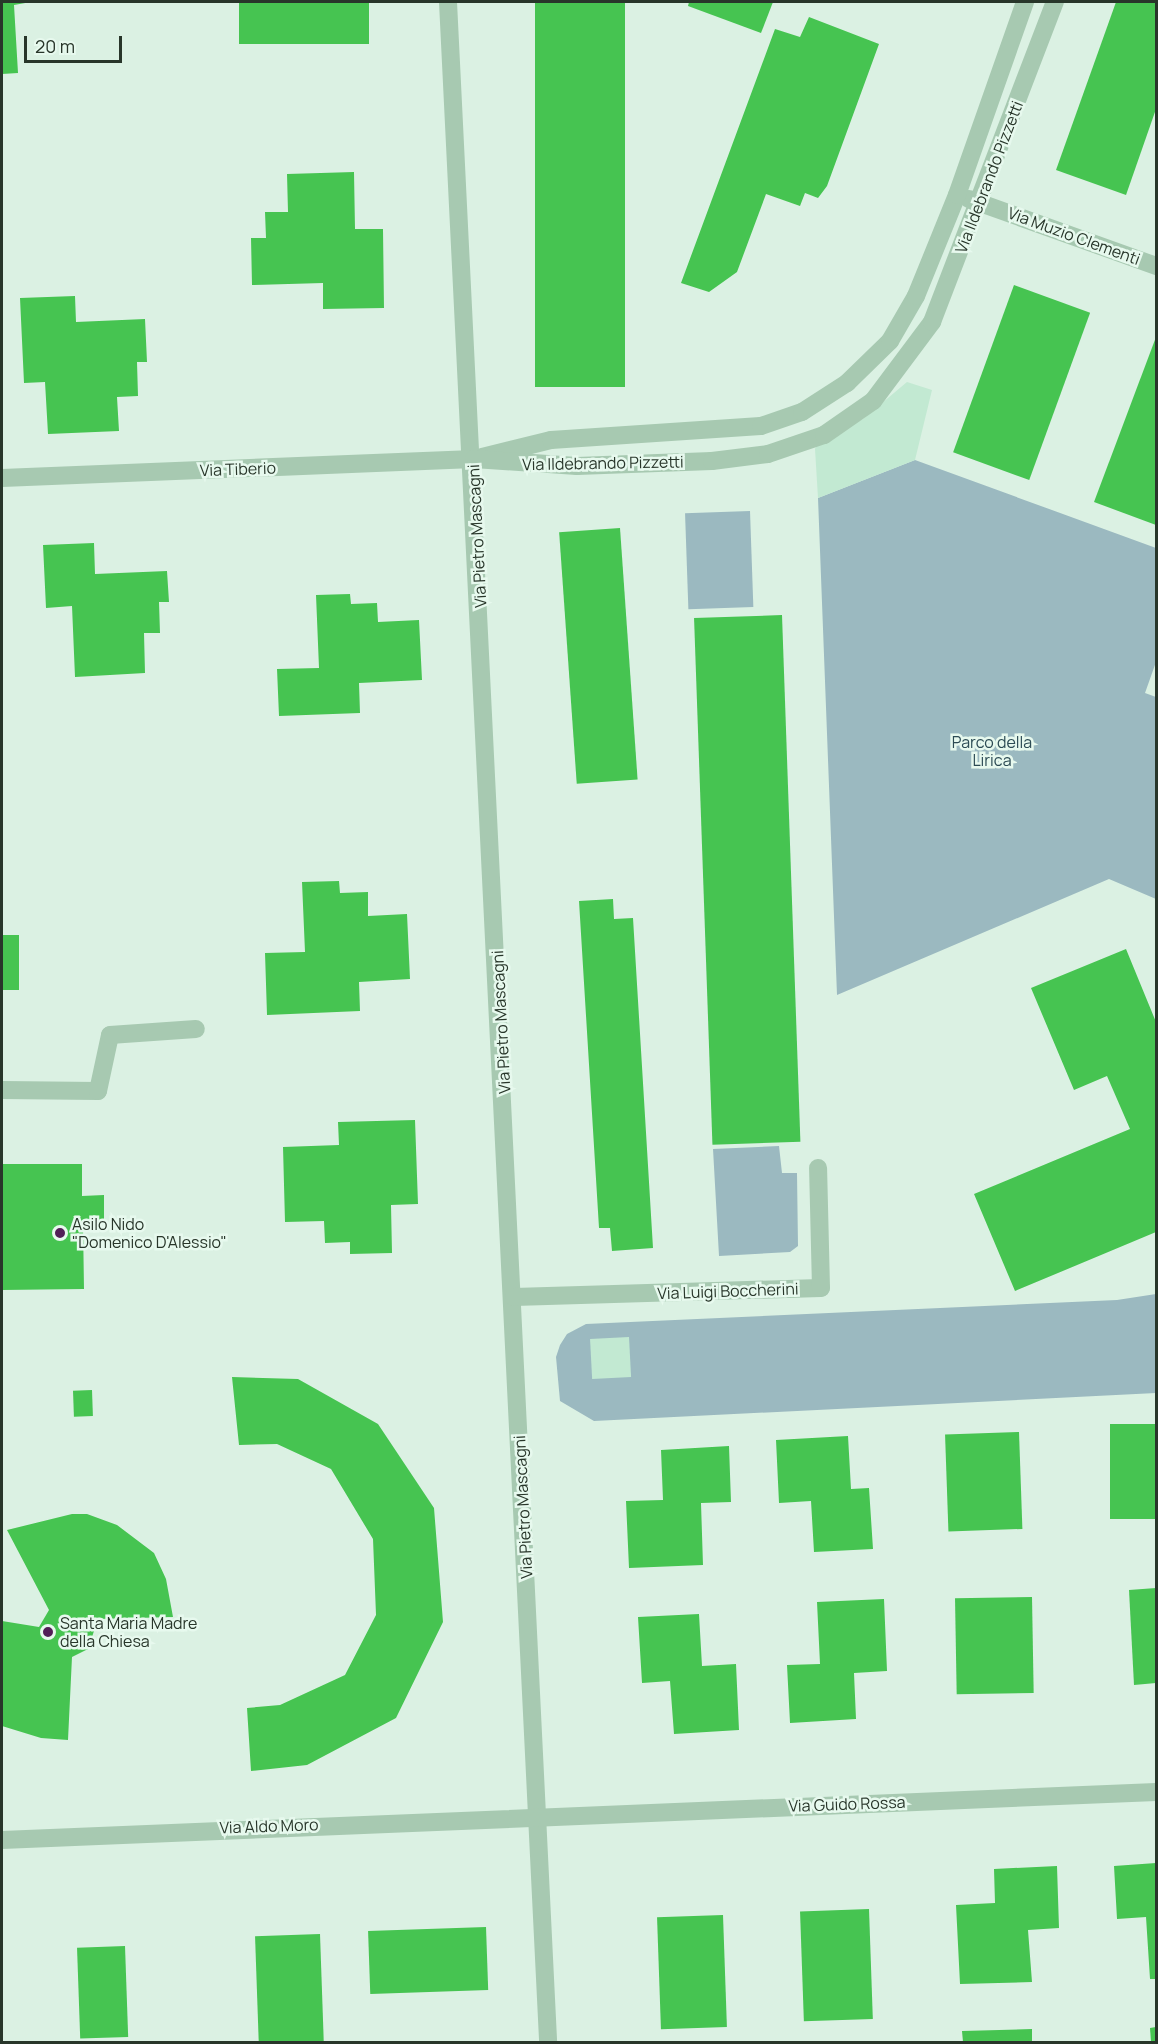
<!DOCTYPE html>
<style>
body{margin:0}
#map{position:relative;width:1158px;height:2044px;overflow:hidden;background:#dbf1e3;font-family:Manrope,sans-serif}
div>[style]{position:absolute}
.green>*{inset:0;background:#9bb9c0;transform-origin:0 0}
.plaza>*{inset:0;background:#c2e9d2;transform-origin:0 0}
.building>*{inset:0;background:#46c451;transform-origin:0 0}
.minor>*{height:18px;margin:-9px;padding:0 9px;transform-origin:9px;border-radius:9px;background:#a7c9b1}
.dots>*{width:16px;height:16px;translate:-50% -50%;box-sizing:border-box;border:3px solid #e7f9ee;border-radius:50%}
span{translate:-50% -50%;white-space:nowrap;text-align:center;line-height:1.15;-webkit-text-stroke:5px #e7f9ee;paint-order:stroke}
.street-label{font-size:16px;color:#28362a}
.park-label{font-size:16px;color:#2c4b54}
.poi-label{font-size:16px;color:#28362a}
.left{translate:0 -50%;text-align:left}
.frame{position:absolute;inset:0;border:3px solid #28362a;pointer-events:none}
.scale{position:absolute;left:24px;top:36px;width:98px;height:27px;box-sizing:border-box;border:3px solid #28362a;border-top:0;padding-left:8px;font-size:18px;line-height:21px;white-space:nowrap;color:#28362a;-webkit-text-stroke:4px #e7f9ee;paint-order:stroke}
</style>
<div id="map">
<div class="green">
<div style="clip-path:polygon(915px 460px,1156px 548px,1156px 662px,1145px 693px,1156px 697px,1156px 899px,1109px 879px,837px 995px,818px 498px)"></div>
<div style="left:750px;top:511px;width:96px;height:65px;rotate:88deg"></div>
<div style="clip-path:polygon(779px 1146px,782px 1173px,797px 1173px,798px 1246px,790px 1252px,719px 1256px,713px 1149px)"></div>
<div style="clip-path:polygon(1156px 1294px,1156px 1393px,594px 1421px,560px 1401px,556px 1357px,560px 1345px,567px 1334px,586px 1324px,1117px 1300px)"></div>
</div>
<div class="plaza">
<div style="clip-path:polygon(907px 382px,932px 390px,915px 460px,818px 498px,815px 449px,818px 442px,863px 419px)"></div>
<div style="left:629px;top:1337px;width:40px;height:39px;rotate:87deg"></div>
</div>
<div class="building">
<div style="clip-path:polygon(2px 2px,31px 2px,14px 5px,18px 73px,2px 74px)"></div>
<div style="left:239px;top:2px;width:130px;height:42px"></div>
<div style="left:535px;top:2px;width:90px;height:385px"></div>
<div style="clip-path:polygon(689px 2px,773px 2px,761px 33px,688px 6px)"></div>
<div style="clip-path:polygon(1116px 2px,1156px 2px,1156px 109px,1126px 195px,1056px 170px)"></div>
<div style="clip-path:polygon(809px 17px,879px 44px,827px 186px,818px 198px,805px 193px,800px 206px,766px 194px,737px 272px,709px 292px,681px 283px,775px 29px,800px 37px)"></div>
<div style="clip-path:polygon(354px 172px,355px 229px,383px 229px,384px 308px,323px 309px,323px 283px,252px 285px,251px 238px,266px 238px,265px 212px,288px 212px,287px 174px)"></div>
<div style="left:1014px;top:285px;width:81px;height:178px;rotate:20deg"></div>
<div style="clip-path:polygon(75px 296px,76px 322px,145px 319px,147px 362px,137px 362px,138px 396px,117px 397px,119px 431px,48px 434px,45px 382px,24px 383px,20px 298px)"></div>
<div style="clip-path:polygon(1156px 337px,1156px 525px,1094px 502px)"></div>
<div style="left:620px;top:528px;width:252px;height:61px;rotate:86deg"></div>
<div style="clip-path:polygon(94px 543px,95px 574px,167px 571px,169px 602px,159px 602px,160px 633px,144px 633px,145px 673px,75px 677px,72px 606px,46px 608px,43px 545px)"></div>
<div style="clip-path:polygon(350px 594px,351px 604px,377px 603px,378px 622px,419px 620px,422px 680px,359px 683px,360px 713px,279px 716px,277px 669px,319px 668px,316px 595px)"></div>
<div style="left:782px;top:615px;width:527px;height:88px;rotate:88deg"></div>
<div style="clip-path:polygon(339px 881px,340px 893px,368px 892px,368px 916px,407px 914px,410px 979px,359px 982px,360px 1011px,267px 1015px,265px 953px,305px 952px,302px 882px)"></div>
<div style="clip-path:polygon(613px 899px,614px 919px,633px 918px,653px 1248px,612px 1251px,610px 1228px,599px 1228px,579px 901px)"></div>
<div style="left:19px;top:935px;width:55px;height:17px;rotate:90deg"></div>
<div style="clip-path:polygon(1126px 949px,1156px 1022px,1156px 1232px,1015px 1291px,974px 1194px,1130px 1129px,1107px 1076px,1074px 1090px,1031px 988px)"></div>
<div style="clip-path:polygon(415px 1120px,418px 1204px,391px 1205px,392px 1253px,350px 1254px,350px 1242px,325px 1243px,324px 1221px,285px 1222px,283px 1147px,339px 1145px,338px 1122px)"></div>
<div style="clip-path:polygon(2px 1164px,82px 1164px,82px 1196px,104px 1195px,104px 1223px,83px 1223px,84px 1289px,2px 1290px)"></div>
<div style="clip-path:polygon(232px 1377px,298px 1379px,378px 1424px,434px 1508px,443px 1622px,396px 1718px,307px 1765px,251px 1771px,247px 1708px,280px 1705px,345px 1675px,376px 1615px,373px 1539px,331px 1469px,277px 1444px,239px 1445px)"></div>
<div style="left:92px;top:1390px;width:26px;height:19px;rotate:88deg"></div>
<div style="left:1156px;top:1424px;width:95px;height:46px;rotate:90deg"></div>
<div style="left:1019px;top:1432px;width:97px;height:74px;rotate:88deg"></div>
<div style="clip-path:polygon(848px 1436px,851px 1489px,869px 1488px,873px 1549px,814px 1552px,811px 1501px,779px 1503px,776px 1440px)"></div>
<div style="clip-path:polygon(729px 1446px,731px 1502px,701px 1503px,703px 1565px,629px 1568px,626px 1501px,663px 1500px,661px 1450px)"></div>
<div style="clip-path:polygon(72px 1514px,87px 1514px,117px 1525px,154px 1553px,166px 1579px,173px 1617px,98px 1619px,88px 1649px,72px 1657px,68px 1740px,41px 1738px,2px 1726px,2px 1621px,39px 1627px,49px 1610px,7px 1530px)"></div>
<div style="clip-path:polygon(1156px 1588px,1156px 1683px,1134px 1685px,1129px 1590px)"></div>
<div style="left:1032px;top:1597px;width:96px;height:77px;rotate:89deg"></div>
<div style="clip-path:polygon(884px 1599px,887px 1671px,854px 1673px,856px 1719px,790px 1723px,787px 1665px,820px 1664px,817px 1602px)"></div>
<div style="clip-path:polygon(699px 1614px,702px 1666px,736px 1664px,739px 1730px,674px 1734px,670px 1681px,642px 1683px,638px 1617px)"></div>
<div style="clip-path:polygon(1156px 1863px,1156px 1979px,1150px 1979px,1146px 1917px,1117px 1919px,1114px 1866px)"></div>
<div style="clip-path:polygon(1057px 1866px,1059px 1928px,1028px 1930px,1032px 1982px,960px 1984px,956px 1905px,995px 1903px,994px 1869px)"></div>
<div style="left:869px;top:1909px;width:110px;height:69px;rotate:88deg"></div>
<div style="left:723px;top:1915px;width:112px;height:66px;rotate:88deg"></div>
<div style="left:486px;top:1927px;width:63px;height:118px;rotate:88deg"></div>
<div style="left:320px;top:1934px;width:107px;height:65px;rotate:88deg"></div>
<div style="left:125px;top:1946px;width:91px;height:48px;rotate:88deg"></div>
<div style="clip-path:polygon(1156px 2027px,1156px 2042px,1151px 2042px,1150px 2028px)"></div>
<div style="clip-path:polygon(1032px 2029px,1032px 2042px,963px 2042px,962px 2031px)"></div>
</div>
<div class="minor">
<div style="left:448px;top:2px;width:2042px;rotate:87.19deg"></div>
<div style="left:969px;top:199px;width:199px;rotate:19.7deg"></div>
<div style="left:482px;top:457px;width:71px;rotate:-13.8deg"></div>
<div style="left:551px;top:440px;width:210px;rotate:-3.8deg"></div>
<div style="left:761px;top:426px;width:43px;rotate:-18.9deg"></div>
<div style="left:802px;top:412px;width:54px;rotate:-32.8deg"></div>
<div style="left:847px;top:383px;width:60px;rotate:-44.3deg"></div>
<div style="left:890px;top:341px;width:52px;rotate:-60deg"></div>
<div style="left:916px;top:296px;width:109px;rotate:-67.9deg"></div>
<div style="left:957px;top:195px;width:205px;rotate:-70.6deg"></div>
<div style="left:2px;top:478px;width:472px;rotate:-2.3deg"></div>
<div style="left:474px;top:459px;width:103px;rotate:3.9deg"></div>
<div style="left:577px;top:466px;width:135px;rotate:-2.1deg"></div>
<div style="left:712px;top:461px;width:56px;rotate:-7.1deg"></div>
<div style="left:768px;top:454px;width:59px;rotate:-18.7deg"></div>
<div style="left:824px;top:435px;width:60px;rotate:-34.8deg"></div>
<div style="left:873px;top:401px;width:99px;rotate:-53.2deg"></div>
<div style="left:932px;top:322px;width:343px;rotate:-69deg"></div>
<div style="left:2px;top:1090px;width:96px;rotate:0.6deg"></div>
<div style="left:98px;top:1091px;width:57px;rotate:-77.9deg"></div>
<div style="left:110px;top:1035px;width:86px;rotate:-4deg"></div>
<div style="left:514px;top:1297px;width:307px;rotate:-1.7deg"></div>
<div style="left:821px;top:1288px;width:120px;rotate:-91.4deg"></div>
<div style="left:2px;top:1840px;width:1155px;rotate:-2.38deg"></div>
</div>
<div class="dots">
<div style="left:60px;top:1233px;background:#521e57"></div>
<div style="left:48px;top:1632px;background:#521e57"></div>
</div>
<div class="street-label">
<span style="left:989px;top:177px;rotate:-69deg">Via Ildebrando Pizzetti</span>
<span style="left:1074px;top:236px;rotate:20deg">Via Muzio Clementi</span>
<span style="left:603px;top:463px;rotate:-1deg">Via Ildebrando Pizzetti</span>
<span style="left:238px;top:469px;rotate:-2deg">Via Tiberio</span>
<span style="left:477px;top:536px;rotate:-93deg">Via Pietro Mascagni</span>
<span style="left:501px;top:1022px;rotate:-93deg">Via Pietro Mascagni</span>
<span style="left:728px;top:1291px;rotate:-2deg">Via Luigi Boccherini</span>
<span style="left:523px;top:1507px;rotate:-93deg">Via Pietro Mascagni</span>
<span style="left:847px;top:1804px;rotate:-2deg">Via Guido Rossa</span>
<span style="left:269px;top:1826px;rotate:-2deg">Via Aldo Moro</span>
</div>
<div class="park-label">
<span style="left:992px;top:751px">Parco della<br>Lirica</span>
</div>
<div class="poi-label">
<span class="left" style="left:72px;top:1233px">Asilo Nido<br>"Domenico D'Alessio"</span>
<span class="left" style="left:60px;top:1632px">Santa Maria Madre<br>della Chiesa</span>
</div>
<div class="frame"></div>
<div class="scale">20 m</div>
</div>
